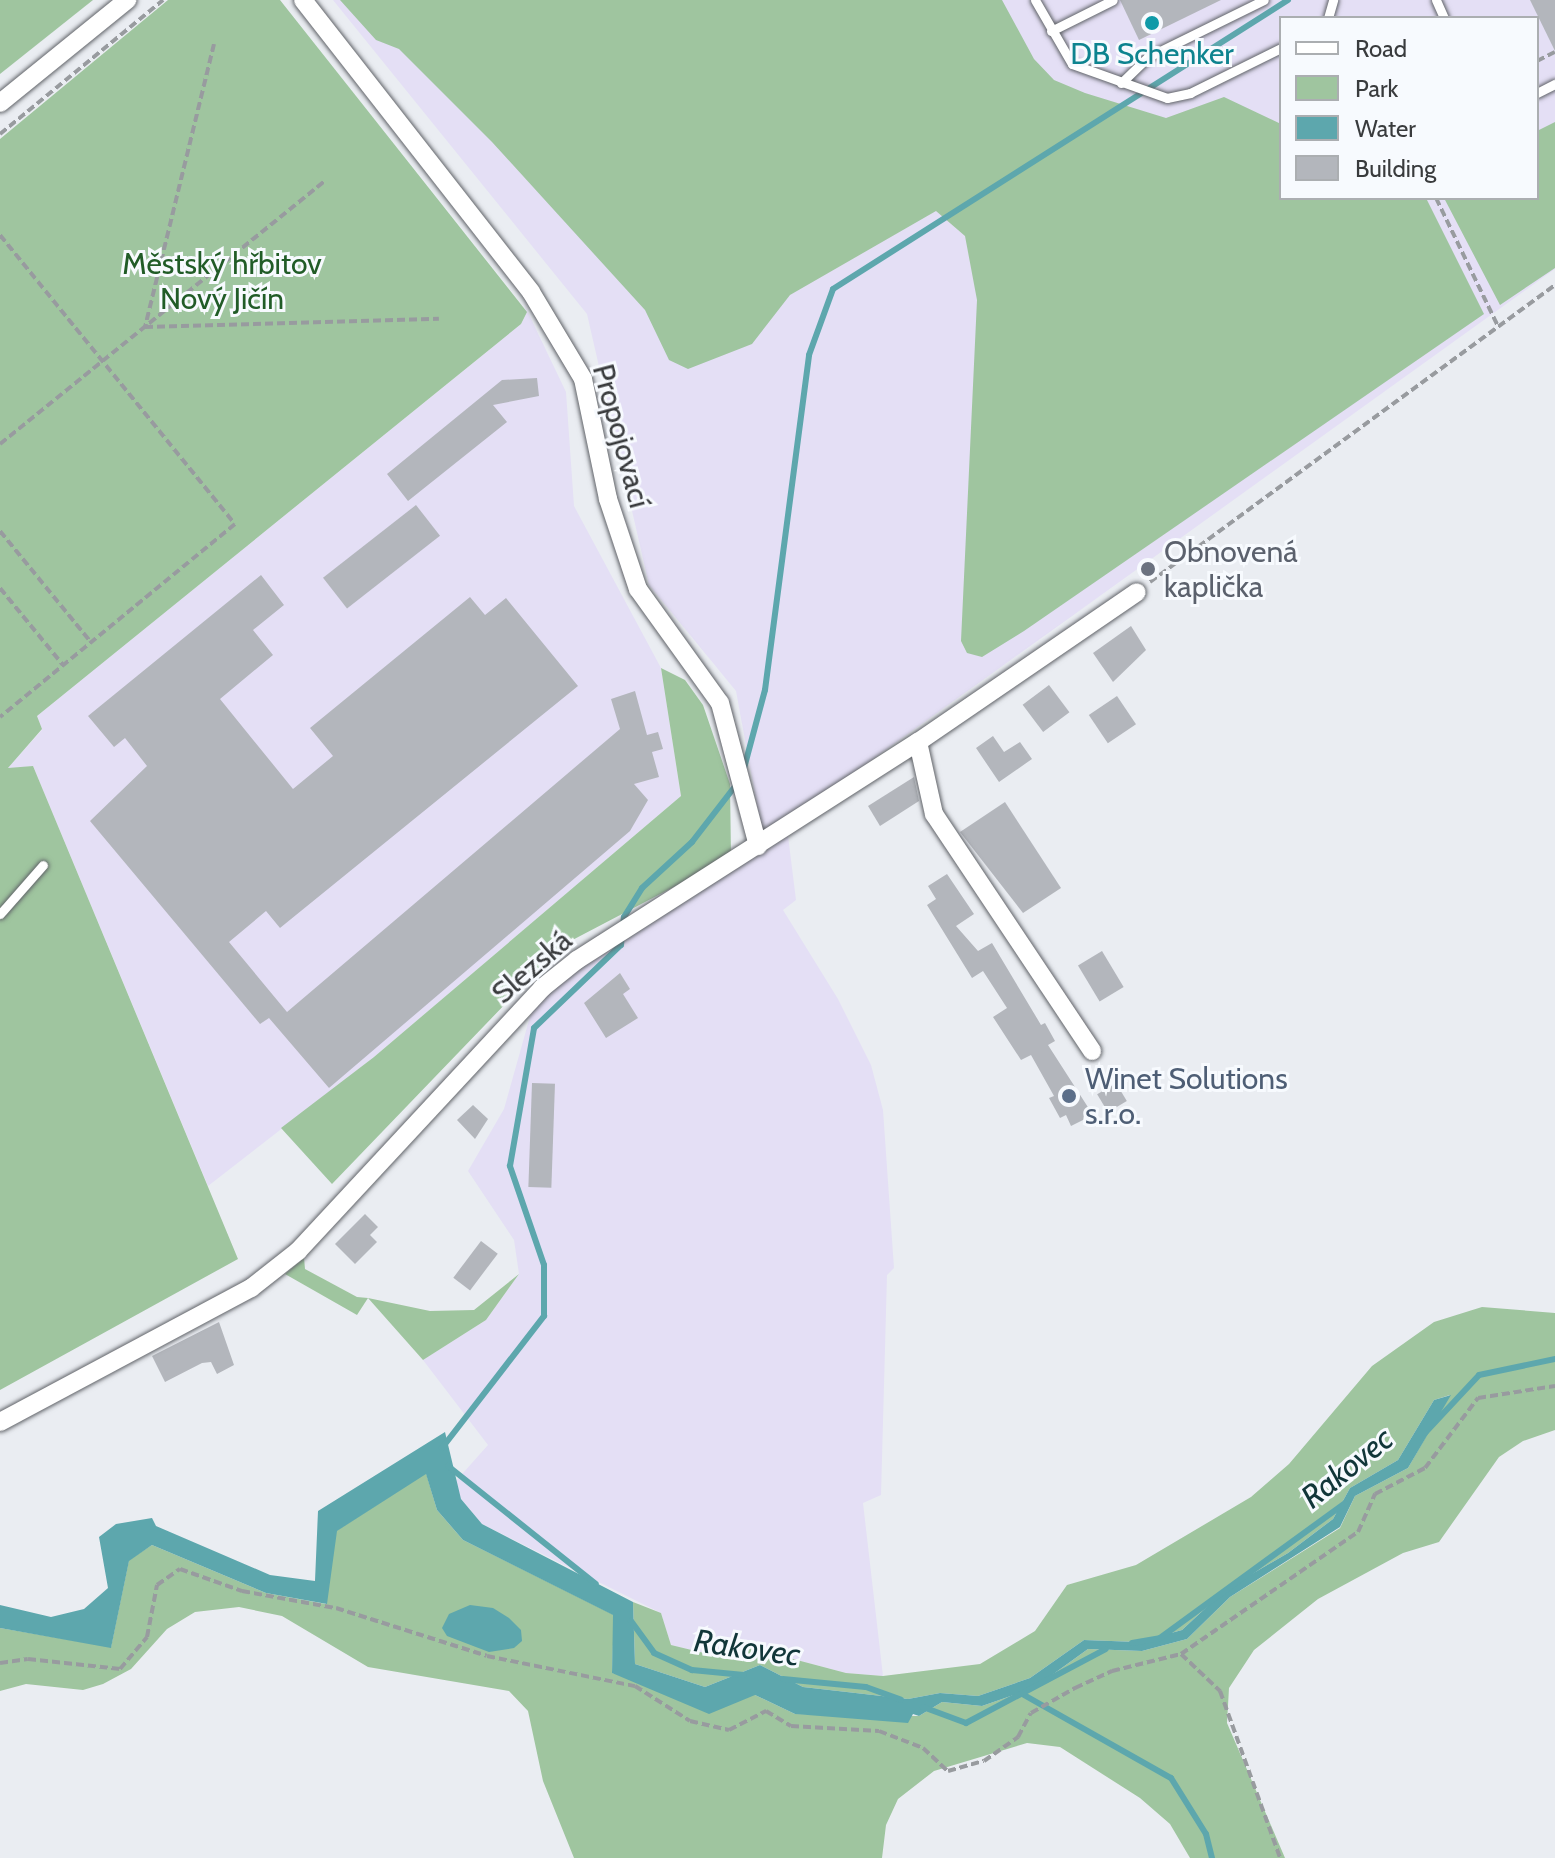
<!DOCTYPE html>
<meta charset="utf-8">
<style>
body{margin:0}
#map{position:relative;width:1555px;height:1858px;overflow:hidden;background:#eaedf2;font-family:Cabin,sans-serif}
div>[style]{position:absolute}
.industrial>*{inset:0;background:#e4dff5}
.green>*{inset:0;background:#9fc59f}
.water>*{inset:0;background:#5da7ad}
.stream>*{height:6px;margin:-3px;padding:0 3px;transform-origin:3px;border-radius:3px;background:#5da7ad}
.building>*{inset:0;background:#b3b6bc;transform-origin:0 0}
.path>*{height:4px;margin-top:-2px;transform-origin:0;background:repeating-linear-gradient(90deg,#989b9f 0 8px,transparent 0 12px)}
.roads{filter:drop-shadow(0 0 2px #606368) drop-shadow(0 0 2px #606368)}
.service>*{height:9px;margin:-4.5px;padding:0 4.5px;transform-origin:4.5px;border-radius:4.5px;background:#fff}
.minor>*{height:18px;margin:-9px;padding:0 9px;transform-origin:9px;border-radius:9px;background:#fff}
.dots>*{width:22px;height:22px;translate:-50% -50%;box-sizing:border-box;border:4px solid #f7fafe;border-radius:50%}
span{translate:-50% -50%;white-space:nowrap;text-align:center;line-height:1.15;-webkit-text-stroke:6px #f7fafe;paint-order:stroke}
.culture-label{font-size:30px;color:#0d838f}
.park-label{font-size:30px;color:#215c27}
.street-label{font-size:30px;color:#393b3d}
.worship-label{font-size:30px;color:#5b616d}
.left{translate:0 -50%;text-align:left}
.service-label{font-size:30px;color:#4e5e75}
.water-label{font-size:32px;color:#113639;font-style:italic}
.legend{position:absolute;left:1279px;top:16px;width:260px;height:184px;box-sizing:border-box;background:#f7fafe;border:2px solid #abaeb1;margin:0;padding:10px 14px;list-style:none;font-size:24px;color:#393b3d}
.legend li{display:flex;align-items:center;gap:16px;height:40px}
.legend b{width:40px;border:2px solid #abaeb1}
</style>
<div id="map">
<div class="industrial">
<div style="clip-path:polygon(evenodd,333px 0,1555px 0,1555px 269px,763px 838px,736px 691px,649px 585px,587px 314px,333px 0,1281px 18px,1537px 18px,1537px 198px,1281px 198px,1281px 18px)"></div>
<div style="clip-path:polygon(523px 302px,566px 392px,574px 506px,661px 668px,681px 796px,374px 1057px,208px 1186px,33px 766px,7px 769px,42px 730px,37px 716px,521px 324px,527px 312px)"></div>
<div style="clip-path:polygon(788px 836px,796px 900px,783px 910px,838px 999px,871px 1065px,883px 1110px,894px 1268px,887px 1275px,881px 1495px,863px 1503px,883px 1676px,846px 1673px,744px 1646px,704px 1653px,671px 1645px,661px 1613px,482px 1524px,461px 1499px,455px 1482px,488px 1445px,423px 1360px,486px 1320px,519px 1274px,514px 1240px,468px 1171px,504px 1109px,531px 1013px,546px 991px)"></div>
</div>
<div class="green">
<div style="clip-path:polygon(0 0,93px 0,0 74px)"></div>
<div style="clip-path:polygon(168px 0,280px 0,527px 312px,521px 324px,37px 716px,42px 729px,8px 768px,33px 766px,238px 1259px,0 1390px,0 139px)"></div>
<div style="clip-path:polygon(340px 0,1002px 0,1034px 59px,1054px 80px,1085px 93px,1166px 118px,1224px 97px,1281px 124px,1281px 198px,1426px 198px,1484px 314px,1024px 631px,982px 657px,967px 653px,961px 641px,977px 300px,965px 236px,936px 211px,790px 295px,752px 344px,688px 369px,669px 360px,645px 310px,492px 142px,399px 49px,376px 40px)"></div>
<div style="clip-path:polygon(1555px 122px,1555px 268px,1500px 305px,1444px 198px,1537px 198px,1537px 131px)"></div>
<div style="clip-path:polygon(661px 668px,685px 680px,703px 705px,730px 784px,731px 857px,561px 946px,332px 1184px,281px 1128px,374px 1057px,681px 796px)"></div>
<div style="clip-path:polygon(304px 1258px,305px 1269px,357px 1297px,368px 1298px,430px 1311px,474px 1310px,519px 1274px,486px 1320px,423px 1360px,368px 1298px,357px 1315px,285px 1274px)"></div>
<div style="clip-path:polygon(1482px 1307px,1555px 1313px,1555px 1430px,1523px 1441px,1499px 1457px,1439px 1542px,1403px 1553px,1318px 1599px,1254px 1650px,1229px 1688px,1227px 1723px,1285px 1858px,1190px 1858px,1170px 1824px,1140px 1798px,1060px 1747px,1027px 1743px,934px 1771px,898px 1799px,886px 1825px,882px 1858px,574px 1858px,543px 1781px,528px 1711px,509px 1691px,368px 1667px,282px 1616px,239px 1607px,195px 1612px,167px 1629px,131px 1669px,103px 1684px,83px 1690px,26px 1684px,0 1691px,0 1628px,111px 1647px,129px 1560px,152px 1545px,266px 1593px,326px 1604px,336px 1531px,426px 1473px,437px 1510px,463px 1540px,614px 1615px,612px 1673px,755px 1695px,795px 1714px,919px 1716px,942px 1702px,982px 1706px,1034px 1688px,1088px 1649px,1142px 1651px,1187px 1639px,1230px 1597px,1340px 1528px,1355px 1496px,1408px 1468px,1450px 1395px,1434px 1400px,1398px 1460px,1350px 1488px,1333px 1519px,1288px 1553px,1226px 1589px,1182px 1630px,1138px 1642px,1084px 1640px,1030px 1678px,978px 1696px,940px 1693px,908px 1699px,803px 1687px,760px 1665px,705px 1687px,635px 1664px,633px 1602px,661px 1613px,671px 1645px,704px 1653px,744px 1646px,846px 1673px,883px 1676px,980px 1664px,1035px 1631px,1067px 1585px,1136px 1565px,1251px 1497px,1289px 1464px,1372px 1366px,1434px 1322px)"></div>
</div>
<div class="water">
<div style="clip-path:polygon(1451px 1395px,1408px 1468px,1355px 1496px,1340px 1527px,1230px 1597px,1187px 1639px,1142px 1651px,1088px 1649px,1034px 1688px,982px 1706px,942px 1702px,919px 1716px,913px 1714px,908px 1723px,795px 1714px,755px 1695px,709px 1714px,612px 1673px,613px 1615px,463px 1540px,437px 1510px,426px 1474px,337px 1531px,327px 1604px,266px 1593px,152px 1545px,129px 1561px,111px 1648px,0 1628px,0 1605px,51px 1617px,84px 1609px,108px 1588px,99px 1537px,116px 1524px,152px 1518px,156px 1526px,270px 1575px,315px 1581px,318px 1511px,445px 1432px,461px 1499px,482px 1524px,633px 1602px,635px 1664px,705px 1687px,760px 1665px,803px 1687px,908px 1699px,940px 1693px,978px 1696px,1030px 1678px,1084px 1640px,1138px 1642px,1182px 1630px,1226px 1589px,1288px 1553px,1333px 1519px,1350px 1488px,1398px 1460px,1434px 1400px)"></div>
<div style="clip-path:polygon(470px 1605px,493px 1608px,509px 1618px,521px 1630px,522px 1641px,514px 1648px,489px 1652px,447px 1636px,442px 1628px,449px 1614px)"></div>
</div>
<div class="stream">
<div style="left:743px;top:772px;width:85px;rotate:-75deg"></div>
<div style="left:765px;top:690px;width:338px;rotate:-82.5deg"></div>
<div style="left:809px;top:355px;width:70px;rotate:-70deg"></div>
<div style="left:833px;top:289px;width:539px;rotate:-32.42deg"></div>
<div style="left:1425px;top:1433px;width:79px;rotate:-47deg"></div>
<div style="left:1479px;top:1375px;width:78px;rotate:-11.9deg"></div>
<div style="left:442px;top:1448px;width:167px;rotate:-52.3deg"></div>
<div style="left:544px;top:1316px;width:51px;rotate:-90deg"></div>
<div style="left:544px;top:1265px;width:105px;rotate:-109deg"></div>
<div style="left:510px;top:1166px;width:140px;rotate:-80.1deg"></div>
<div style="left:534px;top:1028px;width:120px;rotate:-43.7deg"></div>
<div style="left:621px;top:945px;width:28px;rotate:-84deg"></div>
<div style="left:624px;top:917px;width:34px;rotate:-58deg"></div>
<div style="left:642px;top:888px;width:68px;rotate:-42.6deg"></div>
<div style="left:692px;top:842px;width:72px;rotate:-52.3deg"></div>
<div style="left:448px;top:1466px;width:189px;rotate:38.6deg"></div>
<div style="left:631px;top:1621px;width:39px;rotate:54deg"></div>
<div style="left:654px;top:1653px;width:42px;rotate:24.1deg"></div>
<div style="left:692px;top:1670px;width:52px;rotate:5.5deg"></div>
<div style="left:1132px;top:1643px;width:28px;rotate:-10deg"></div>
<div style="left:1160px;top:1638px;width:229px;rotate:-36.1deg"></div>
<div style="left:783px;top:1679px;width:83px;rotate:5.5deg"></div>
<div style="left:866px;top:1687px;width:37px;rotate:20deg"></div>
<div style="left:1024px;top:1695px;width:169px;rotate:29.5deg"></div>
<div style="left:1171px;top:1778px;width:66px;rotate:58deg"></div>
<div style="left:1206px;top:1834px;width:25px;rotate:76deg"></div>
<div style="left:923px;top:1707px;width:46px;rotate:20.4deg"></div>
<div style="left:966px;top:1723px;width:158px;rotate:-27.9deg"></div>
</div>
<div class="building">
<div style="clip-path:polygon(1120px 0,1221px 0,1139px 40px)"></div>
<div style="clip-path:polygon(1530px 0,1555px 0,1555px 51px)"></div>
<div style="clip-path:polygon(537px 378px,539px 396px,493px 405px,507px 422px,408px 501px,387px 474px,502px 380px)"></div>
<div style="left:416px;top:505px;width:39px;height:118px;rotate:52deg"></div>
<div style="clip-path:polygon(261px 575px,284px 605px,253px 630px,273px 655px,220px 699px,293px 789px,333px 756px,310px 728px,470px 597px,485px 615px,506px 598px,578px 686px,280px 928px,266px 911px,229px 942px,287px 1012px,620px 729px,611px 699px,635px 691px,647px 735px,658px 732px,663px 749px,652px 752px,659px 777px,634px 784px,648px 800px,630px 831px,329px 1088px,269px 1018px,260px 1024px,90px 821px,147px 766px,125px 738px,114px 747px,88px 716px)"></div>
<div style="clip-path:polygon(1131px 626px,1146px 650px,1113px 682px,1093px 653px)"></div>
<div style="left:1049px;top:685px;width:34px;height:33px;rotate:53deg"></div>
<div style="left:1117px;top:696px;width:34px;height:34px;rotate:56deg"></div>
<div style="clip-path:polygon(993px 736px,1004px 752px,1020px 742px,1032px 759px,999px 782px,976px 748px)"></div>
<div style="clip-path:polygon(914px 777px,919px 801px,880px 826px,868px 806px)"></div>
<div style="clip-path:polygon(1005px 802px,1061px 888px,1023px 913px,960px 832px)"></div>
<div style="clip-path:polygon(947px 874px,974px 914px,956px 926px,978px 951px,992px 943px,1041px 1025px,1045px 1023px,1055px 1041px,1048px 1045px,1093px 1115px,1071px 1126px,1066px 1115px,1060px 1118px,1049px 1098px,1054px 1096px,1031px 1055px,1021px 1060px,993px 1017px,1007px 1008px,983px 971px,972px 978px,927px 905px,936px 899px,928px 886px)"></div>
<div style="left:1102px;top:951px;width:42px;height:28px;rotate:59deg"></div>
<div style="clip-path:polygon(620px 973px,630px 989px,623px 994px,638px 1018px,606px 1038px,584px 1003px)"></div>
<div style="left:532px;top:1083px;width:23px;height:104px;rotate:2deg"></div>
<div style="left:1116px;top:1083px;width:21px;height:22px;rotate:59deg"></div>
<div style="clip-path:polygon(473px 1105px,488px 1119px,475px 1139px,457px 1120px)"></div>
<div style="clip-path:polygon(365px 1214px,378px 1227px,370px 1235px,377px 1242px,355px 1264px,335px 1244px)"></div>
<div style="left:481px;top:1241px;width:21px;height:46px;rotate:37deg"></div>
<div style="clip-path:polygon(219px 1322px,234px 1365px,217px 1374px,211px 1362px,202px 1363px,165px 1382px,152px 1356px)"></div>
</div>
<div class="path">
<div style="left:214px;top:44px;width:291px;rotate:103.7deg"></div>
<div style="left:145px;top:327px;width:294px;rotate:-1.6deg"></div>
<div style="left:1537px;top:61px;width:20px;rotate:-27deg"></div>
<div style="left:0;top:134px;width:211px;rotate:-39.4deg"></div>
<div style="left:1436px;top:198px;width:142px;rotate:64.2deg"></div>
<div style="left:0;top:235px;width:372px;rotate:50.9deg"></div>
<div style="left:235px;top:524px;width:304px;rotate:140.6deg"></div>
<div style="left:0;top:444px;width:419px;rotate:-39deg"></div>
<div style="left:0;top:531px;width:144px;rotate:50.7deg"></div>
<div style="left:1150px;top:582px;width:502px;rotate:-36.25deg"></div>
<div style="left:0;top:588px;width:99px;rotate:50.7deg"></div>
<div style="left:1181px;top:1654px;width:54px;rotate:43.5deg"></div>
<div style="left:1220px;top:1691px;width:177px;rotate:70.2deg"></div>
<div style="left:0;top:1663px;width:28px;rotate:-8deg"></div>
<div style="left:28px;top:1659px;width:93px;rotate:6.2deg"></div>
<div style="left:120px;top:1669px;width:42px;rotate:-49.8deg"></div>
<div style="left:147px;top:1637px;width:53px;rotate:-79.1deg"></div>
<div style="left:157px;top:1585px;width:28px;rotate:-35deg"></div>
<div style="left:180px;top:1569px;width:66px;rotate:19.5deg"></div>
<div style="left:242px;top:1591px;width:96px;rotate:10.3deg"></div>
<div style="left:336px;top:1608px;width:158px;rotate:17.6deg"></div>
<div style="left:487px;top:1656px;width:151px;rotate:11.5deg"></div>
<div style="left:635px;top:1686px;width:65px;rotate:32.5deg"></div>
<div style="left:690px;top:1721px;width:40px;rotate:13deg"></div>
<div style="left:729px;top:1730px;width:42px;rotate:-27.2deg"></div>
<div style="left:766px;top:1711px;width:29px;rotate:31deg"></div>
<div style="left:791px;top:1726px;width:88px;rotate:3.3deg"></div>
<div style="left:879px;top:1731px;width:47px;rotate:21.1deg"></div>
<div style="left:923px;top:1748px;width:34px;rotate:43deg"></div>
<div style="left:948px;top:1771px;width:37px;rotate:-16deg"></div>
<div style="left:984px;top:1761px;width:42px;rotate:-35.2deg"></div>
<div style="left:1018px;top:1737px;width:27px;rotate:-62deg"></div>
<div style="left:1031px;top:1713px;width:51px;rotate:-29.6deg"></div>
<div style="left:1075px;top:1688px;width:41px;rotate:-24.7deg"></div>
<div style="left:1112px;top:1671px;width:71px;rotate:-13.8deg"></div>
<div style="left:1181px;top:1654px;width:215px;rotate:-34.6deg"></div>
<div style="left:1358px;top:1532px;width:42px;rotate:-65.9deg"></div>
<div style="left:1375px;top:1494px;width:56px;rotate:-27.5deg"></div>
<div style="left:1425px;top:1468px;width:88px;rotate:-52.9deg"></div>
<div style="left:1478px;top:1398px;width:78px;rotate:-8.9deg"></div>
</div>
<div class="roads">
<div class="service">
<div style="left:1035px;top:0;width:74px;rotate:60deg"></div>
<div style="left:1072px;top:64px;width:101px;rotate:19.7deg"></div>
<div style="left:1167px;top:98px;width:24px;rotate:-12deg"></div>
<div style="left:1190px;top:93px;width:102px;rotate:-26.3deg"></div>
<div style="left:1436px;top:0;width:20px;rotate:66deg"></div>
<div style="left:1328px;top:18px;width:19px;rotate:-74deg"></div>
<div style="left:1051px;top:31px;width:69px;rotate:-26.6deg"></div>
<div style="left:1121px;top:83px;width:37px;rotate:-44deg"></div>
<div style="left:1148px;top:57px;width:129px;rotate:-26.2deg"></div>
<div style="left:1537px;top:93px;width:20px;rotate:-27deg"></div>
<div style="left:0;top:914px;width:65px;rotate:-48.7deg"></div>
</div>
<div class="minor">
<div style="left:303px;top:0;width:370px;rotate:52deg"></div>
<div style="left:531px;top:292px;width:101px;rotate:59.1deg"></div>
<div style="left:583px;top:379px;width:123px;rotate:78.2deg"></div>
<div style="left:608px;top:499px;width:95px;rotate:71.6deg"></div>
<div style="left:638px;top:589px;width:140px;rotate:54.3deg"></div>
<div style="left:720px;top:703px;width:148px;rotate:75.1deg"></div>
<div style="left:0;top:103px;width:164px;rotate:-39deg"></div>
<div style="left:918px;top:742px;width:74px;rotate:77.5deg"></div>
<div style="left:934px;top:814px;width:285px;rotate:56.3deg"></div>
<div style="left:0;top:1422px;width:285px;rotate:-28.1deg"></div>
<div style="left:251px;top:1288px;width:60px;rotate:-38.2deg"></div>
<div style="left:298px;top:1251px;width:359px;rotate:-47.1deg"></div>
<div style="left:542px;top:988px;width:45px;rotate:-38.7deg"></div>
<div style="left:577px;top:960px;width:405px;rotate:-32.6deg"></div>
<div style="left:918px;top:742px;width:265px;rotate:-34.4deg"></div>
</div>
</div>
<div class="dots">
<div style="left:1152px;top:23px;background:#0f9aa8"></div>
<div style="left:1148px;top:569px;background:#6b7280"></div>
<div style="left:1069px;top:1096px;background:#5c6f8a"></div>
</div>
<div class="culture-label">
<span style="left:1152px;top:54px">DB Schenker</span>
</div>
<div class="park-label">
<span style="left:222px;top:281px">Městský hřbitov<br>Nový Jičín</span>
</div>
<div class="street-label">
<span style="left:621px;top:436px;rotate:75deg">Propojovací</span>
<span style="left:532px;top:967px;rotate:-41deg">Slezská</span>
</div>
<div class="worship-label">
<span class="left" style="left:1164px;top:569px">Obnovená<br>kaplička</span>
</div>
<div class="service-label">
<span class="left" style="left:1085px;top:1096px">Winet Solutions<br>s.r.o.</span>
</div>
<div class="water-label">
<span style="left:1347px;top:1468px;rotate:-39deg">Rakovec</span>
<span style="left:747px;top:1648px;rotate:8deg">Rakovec</span>
</div>
<ul class="legend">
<li><b style="height:10px;background:#fff"></b>Road</li>
<li><b style="height:22px;background:#9fc59f"></b>Park</li>
<li><b style="height:22px;background:#5da7ad"></b>Water</li>
<li><b style="height:22px;background:#b3b6bc"></b>Building</li>
</ul>
</div>
